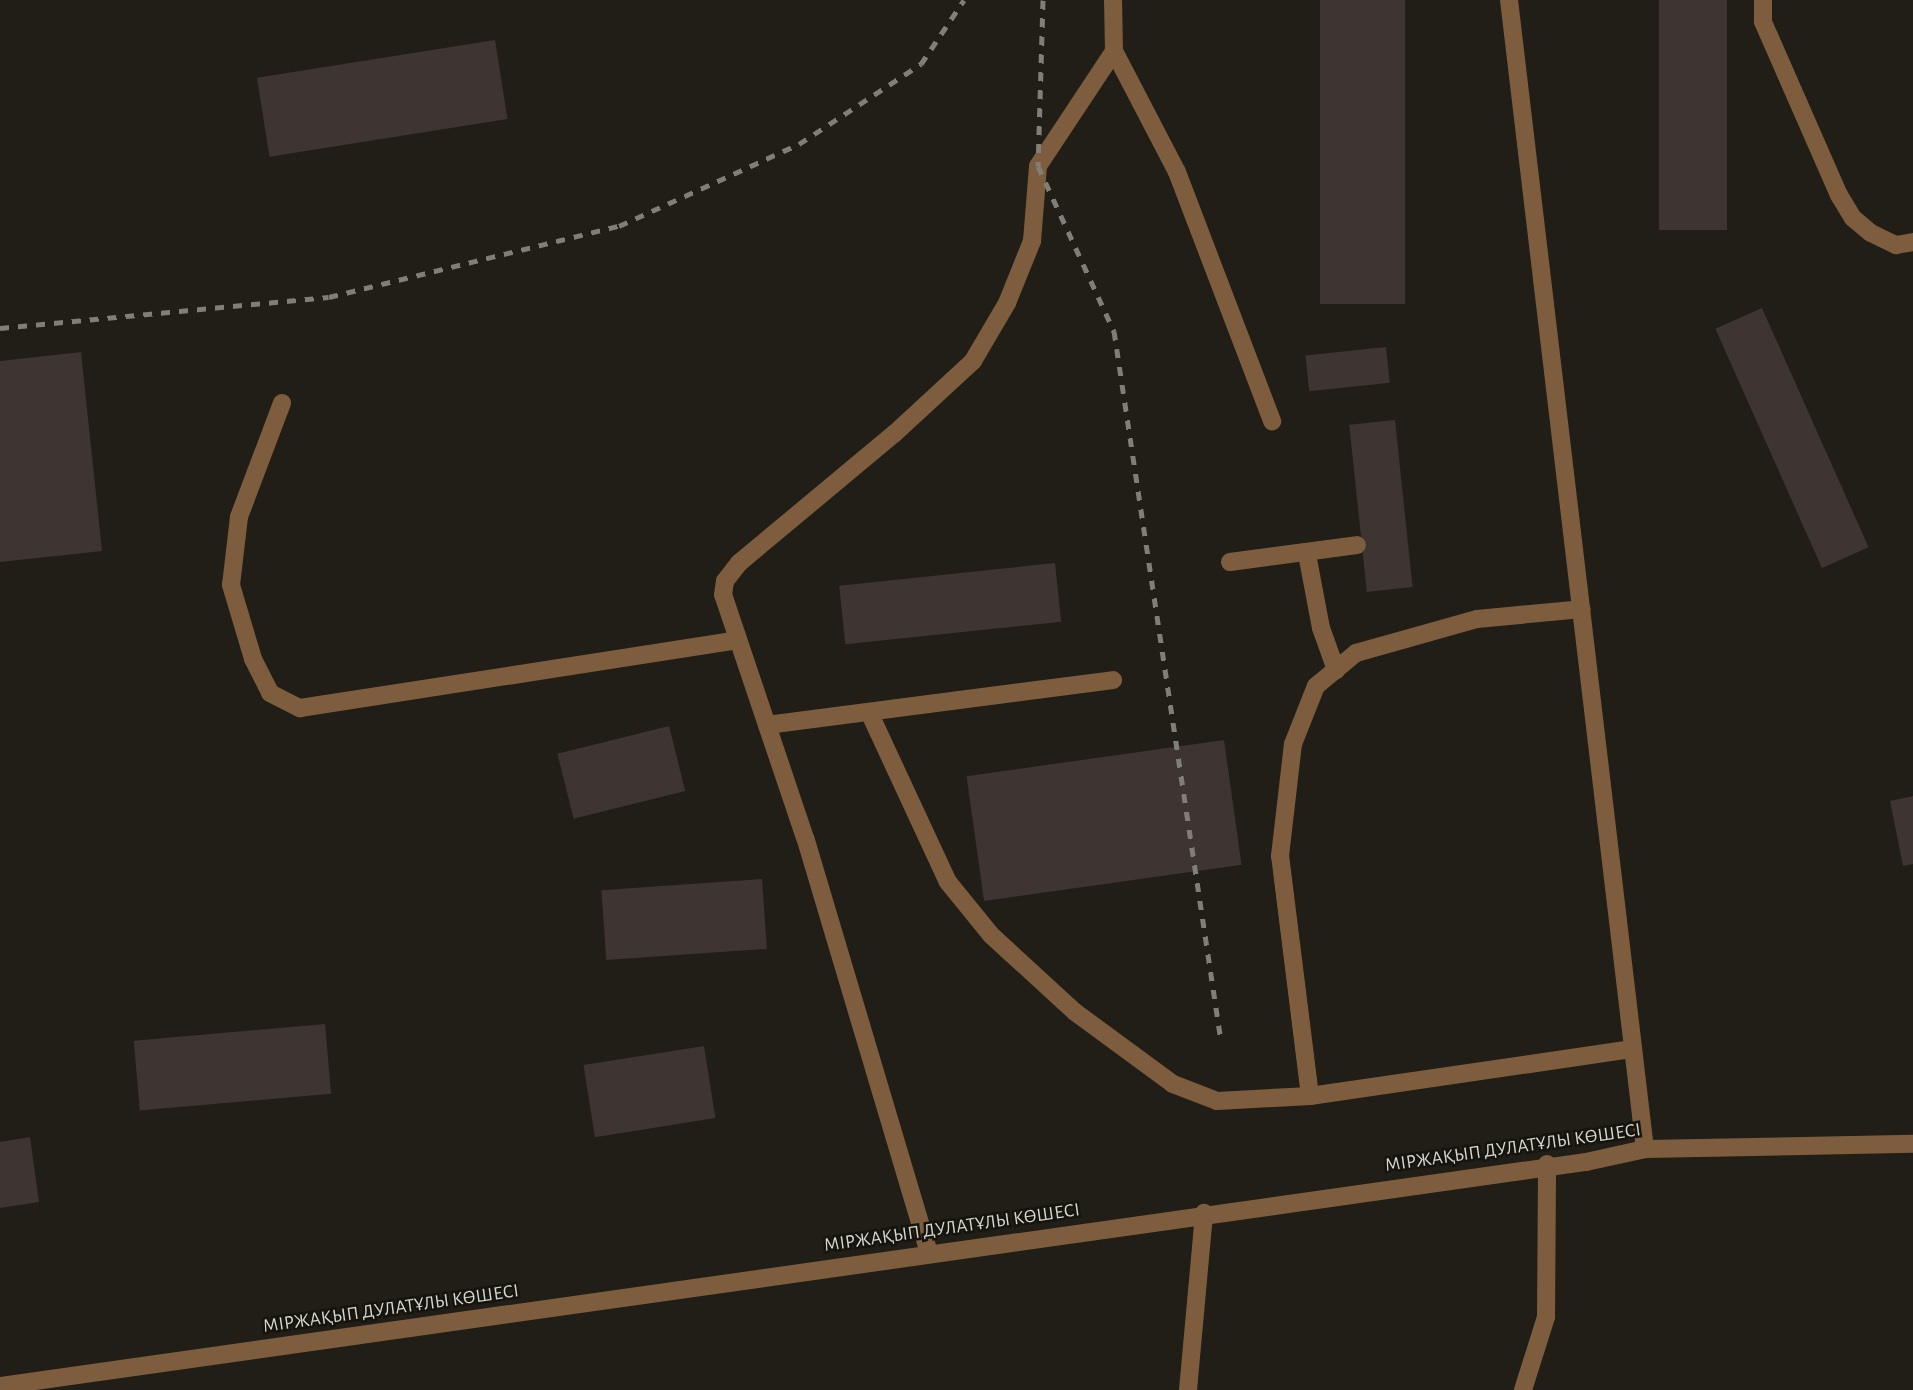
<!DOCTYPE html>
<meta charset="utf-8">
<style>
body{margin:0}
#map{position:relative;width:1913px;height:1390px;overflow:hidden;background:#201e16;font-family:"Alegreya Sans",sans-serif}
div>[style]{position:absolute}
.building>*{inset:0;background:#3e3432;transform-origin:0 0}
.minor>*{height:18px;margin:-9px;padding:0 9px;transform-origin:9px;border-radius:9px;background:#7e5d3e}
.rail>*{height:5px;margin-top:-2.5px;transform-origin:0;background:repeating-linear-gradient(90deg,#7f7e77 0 9px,transparent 0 18px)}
span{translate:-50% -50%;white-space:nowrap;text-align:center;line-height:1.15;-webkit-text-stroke:5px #16150d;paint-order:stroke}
.street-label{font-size:19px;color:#d6d5d0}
</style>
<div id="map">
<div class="building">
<div style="left:1320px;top:0;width:85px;height:304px"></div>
<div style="left:1659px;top:0;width:68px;height:230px"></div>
<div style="left:495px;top:40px;width:80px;height:241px;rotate:81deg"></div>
<div style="left:1762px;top:308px;width:262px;height:51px;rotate:66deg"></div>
<div style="left:1386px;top:347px;width:36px;height:81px;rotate:84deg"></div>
<div style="clip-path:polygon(81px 352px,102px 551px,0 562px,0 361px)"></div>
<div style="left:1395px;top:420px;width:168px;height:46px;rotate:84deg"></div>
<div style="left:1055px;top:563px;width:59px;height:217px;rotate:84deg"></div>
<div style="left:669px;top:726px;width:67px;height:115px;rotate:76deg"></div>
<div style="left:1224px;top:740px;width:126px;height:260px;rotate:82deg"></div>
<div style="clip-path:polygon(1913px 796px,1913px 864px,1903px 866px,1890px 801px)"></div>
<div style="left:762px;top:879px;width:70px;height:161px;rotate:86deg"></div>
<div style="left:325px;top:1024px;width:70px;height:192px;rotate:85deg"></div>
<div style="left:704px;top:1046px;width:73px;height:122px;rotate:81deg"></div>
<div style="clip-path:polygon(30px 1137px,39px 1202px,0 1208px,0 1142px)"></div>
</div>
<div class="minor">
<div style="left:1509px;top:0;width:1157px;rotate:83.25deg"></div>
<div style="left:1763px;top:0;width:22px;rotate:90deg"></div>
<div style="left:1763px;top:22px;width:189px;rotate:66.3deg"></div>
<div style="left:1839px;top:195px;width:27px;rotate:59deg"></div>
<div style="left:1853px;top:218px;width:23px;rotate:40deg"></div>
<div style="left:1871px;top:233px;width:28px;rotate:26deg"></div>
<div style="left:1896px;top:245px;width:17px;rotate:-10deg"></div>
<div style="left:1114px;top:51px;width:136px;rotate:62.5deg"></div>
<div style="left:1177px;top:172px;width:267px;rotate:69.1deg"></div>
<div style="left:282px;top:403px;width:122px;rotate:110.7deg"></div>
<div style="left:239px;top:517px;width:68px;rotate:96.7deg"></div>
<div style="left:231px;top:585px;width:77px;rotate:73.4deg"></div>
<div style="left:253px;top:659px;width:38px;rotate:63deg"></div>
<div style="left:270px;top:693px;width:34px;rotate:27deg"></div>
<div style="left:300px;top:708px;width:443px;rotate:-8.8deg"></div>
<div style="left:1307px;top:554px;width:75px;rotate:79.3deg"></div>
<div style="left:1321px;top:628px;width:45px;rotate:70.3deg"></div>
<div style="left:1230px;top:562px;width:128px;rotate:-7.6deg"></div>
<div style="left:869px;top:712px;width:187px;rotate:65.1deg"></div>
<div style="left:948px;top:882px;width:68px;rotate:50.9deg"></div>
<div style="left:991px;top:935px;width:114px;rotate:42.5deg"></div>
<div style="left:1075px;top:1012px;width:122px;rotate:36.3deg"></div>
<div style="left:1173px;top:1084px;width:47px;rotate:21.1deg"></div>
<div style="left:1217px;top:1101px;width:93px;rotate:-3.1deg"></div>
<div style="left:1310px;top:1096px;width:326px;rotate:-8.3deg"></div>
<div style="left:767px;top:725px;width:349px;rotate:-7.4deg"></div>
<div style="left:1310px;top:1096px;width:242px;rotate:-97.1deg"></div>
<div style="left:1280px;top:856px;width:113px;rotate:-83.4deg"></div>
<div style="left:1293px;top:744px;width:62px;rotate:-68.4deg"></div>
<div style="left:1316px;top:686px;width:52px;rotate:-39.5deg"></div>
<div style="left:1356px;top:653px;width:126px;rotate:-15.7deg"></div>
<div style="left:1477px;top:619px;width:105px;rotate:-5.4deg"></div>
<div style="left:929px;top:1253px;width:433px;rotate:-106.6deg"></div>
<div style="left:805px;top:838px;width:256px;rotate:-108.6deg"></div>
<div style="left:723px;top:595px;width:14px;rotate:-82deg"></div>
<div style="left:725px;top:581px;width:23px;rotate:-52deg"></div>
<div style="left:739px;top:563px;width:202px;rotate:-39.8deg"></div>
<div style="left:894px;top:434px;width:108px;rotate:-42.7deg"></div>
<div style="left:973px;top:361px;width:67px;rotate:-59.6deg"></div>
<div style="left:1007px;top:303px;width:67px;rotate:-68deg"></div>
<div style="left:1032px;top:241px;width:75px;rotate:-85.4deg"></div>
<div style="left:1038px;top:166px;width:138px;rotate:-56.5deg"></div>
<div style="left:1114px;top:51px;width:51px;rotate:-91.1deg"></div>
<div style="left:0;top:1386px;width:1602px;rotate:-8.04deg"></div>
<div style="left:1586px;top:1162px;width:60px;rotate:-12.4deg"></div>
<div style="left:1645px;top:1149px;width:268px;rotate:-1.1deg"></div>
<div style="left:1188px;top:1390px;width:178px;rotate:-84.8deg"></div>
<div style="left:1523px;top:1390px;width:77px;rotate:-72.5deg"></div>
<div style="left:1546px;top:1317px;width:153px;rotate:-89.6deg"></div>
</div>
<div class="rail">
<div style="left:1043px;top:0;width:166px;rotate:91.7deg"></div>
<div style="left:1038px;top:166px;width:182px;rotate:65.3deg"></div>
<div style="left:1114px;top:331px;width:718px;rotate:81.43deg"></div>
<div style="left:0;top:328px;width:330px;rotate:-5.4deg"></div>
<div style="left:329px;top:297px;width:299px;rotate:-13.8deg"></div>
<div style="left:619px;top:226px;width:198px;rotate:-24.5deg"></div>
<div style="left:799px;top:144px;width:146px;rotate:-33.3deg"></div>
<div style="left:921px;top:64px;width:77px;rotate:-56.1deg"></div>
</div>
<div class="street-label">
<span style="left:1513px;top:1148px;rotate:-8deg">МІРЖАҚЫП ДУЛАТҰЛЫ КӨШЕСІ</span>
<span style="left:952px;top:1228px;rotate:-8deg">МІРЖАҚЫП ДУЛАТҰЛЫ КӨШЕСІ</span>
<span style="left:391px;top:1309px;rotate:-8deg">МІРЖАҚЫП ДУЛАТҰЛЫ КӨШЕСІ</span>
</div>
</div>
